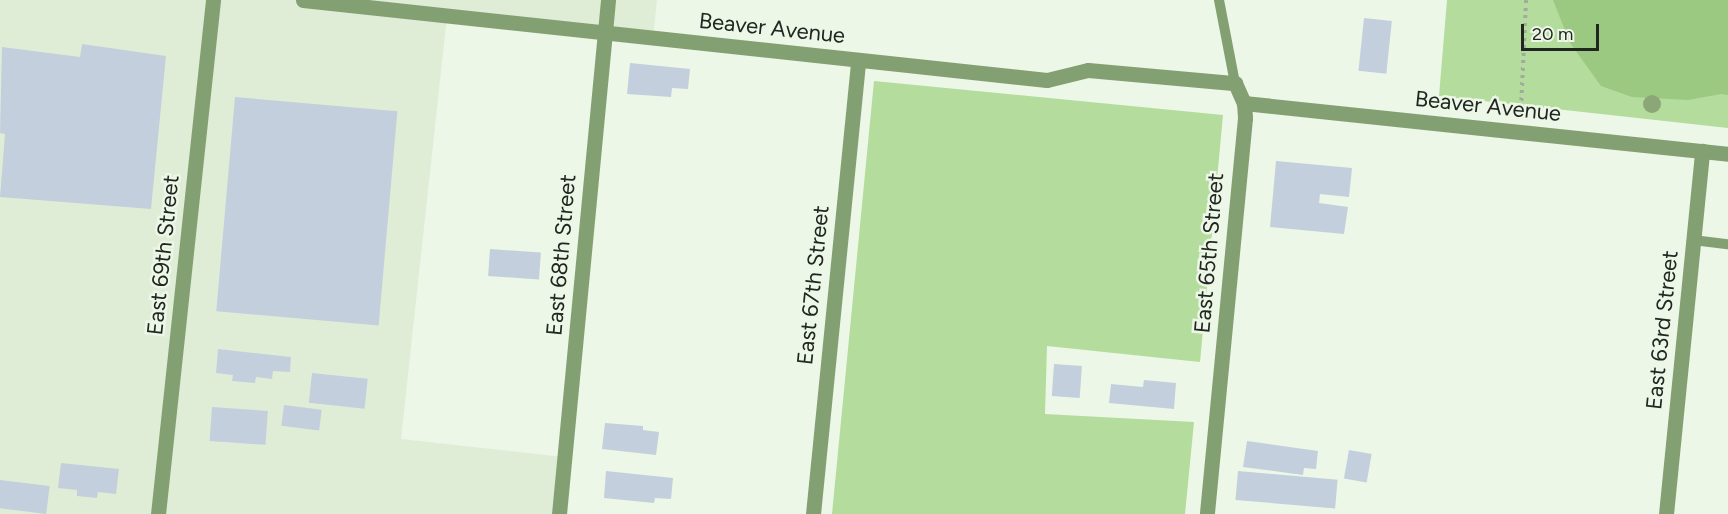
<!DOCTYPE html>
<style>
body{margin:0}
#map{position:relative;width:1728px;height:514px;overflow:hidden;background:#ecf7e7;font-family:Figtree,sans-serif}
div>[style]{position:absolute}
.built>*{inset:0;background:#dfedd7}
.green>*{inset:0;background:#b4dc9d}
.forest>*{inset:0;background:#9cc982}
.building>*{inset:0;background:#c3cfdd;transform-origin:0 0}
.path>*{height:4px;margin-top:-2px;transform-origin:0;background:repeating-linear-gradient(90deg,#a1aa9d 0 3px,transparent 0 7.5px)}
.service>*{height:10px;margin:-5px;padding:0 5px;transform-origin:5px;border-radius:5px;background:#82a071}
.minor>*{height:15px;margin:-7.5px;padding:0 7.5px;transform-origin:7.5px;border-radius:7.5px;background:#82a071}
.trees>*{width:18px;height:18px;margin:-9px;border-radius:50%;background:#8ba778}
span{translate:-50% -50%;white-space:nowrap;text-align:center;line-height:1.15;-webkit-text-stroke:5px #ecf7e7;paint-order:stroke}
.street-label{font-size:22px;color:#222620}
.scale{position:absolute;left:1521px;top:24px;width:78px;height:27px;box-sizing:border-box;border:3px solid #222620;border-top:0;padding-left:8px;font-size:18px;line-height:21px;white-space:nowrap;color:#222620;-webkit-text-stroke:4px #ecf7e7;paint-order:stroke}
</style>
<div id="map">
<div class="built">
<div style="clip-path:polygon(0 0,657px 0,653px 38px,447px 16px,401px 439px,564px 457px,559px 514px,0 514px)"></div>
</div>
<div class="green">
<div style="clip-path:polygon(1447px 0,1728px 0,1728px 128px,1439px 96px)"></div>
<div style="clip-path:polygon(874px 81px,1223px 115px,1200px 362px,1047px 346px,1045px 414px,1194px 422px,1185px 514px,832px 514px)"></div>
</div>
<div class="forest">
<div style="clip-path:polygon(1553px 0,1728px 0,1728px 95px,1721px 94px,1688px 100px,1632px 97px,1601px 86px,1570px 43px)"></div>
</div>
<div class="building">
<div style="left:1364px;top:18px;width:28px;height:53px;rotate:6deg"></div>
<div style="clip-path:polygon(82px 44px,166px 56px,151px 209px,0 197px,5px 134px,0 133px,2px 47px,80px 57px)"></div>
<div style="clip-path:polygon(630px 63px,690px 69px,688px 89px,672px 88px,671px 97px,627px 94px)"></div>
<div style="left:235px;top:97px;width:163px;height:215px;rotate:5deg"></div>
<div style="clip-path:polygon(1276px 161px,1352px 168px,1349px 197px,1320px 194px,1319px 203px,1348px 207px,1344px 234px,1270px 227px)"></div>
<div style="left:490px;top:249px;width:51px;height:27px;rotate:4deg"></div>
<div style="clip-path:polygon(218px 349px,291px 357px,290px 372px,273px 371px,272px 379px,256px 377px,255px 383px,232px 381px,233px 375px,216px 373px)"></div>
<div style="left:1054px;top:364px;width:28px;height:32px;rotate:4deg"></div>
<div style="left:312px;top:373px;width:56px;height:30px;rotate:6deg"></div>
<div style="clip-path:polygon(1144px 380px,1176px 383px,1174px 409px,1109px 403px,1111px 384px,1143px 387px)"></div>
<div style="left:284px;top:405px;width:38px;height:21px;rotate:7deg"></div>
<div style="left:212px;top:407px;width:56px;height:34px;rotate:4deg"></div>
<div style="clip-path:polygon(605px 423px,643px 426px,643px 430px,659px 432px,656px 455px,602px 449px)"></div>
<div style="clip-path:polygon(1247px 441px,1318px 451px,1316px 469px,1304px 468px,1303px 475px,1243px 467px)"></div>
<div style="left:1349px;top:450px;width:23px;height:29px;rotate:10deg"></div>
<div style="clip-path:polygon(61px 463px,119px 469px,116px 494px,98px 492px,97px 498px,77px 496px,77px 490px,58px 488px)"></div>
<div style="clip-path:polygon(606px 471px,673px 478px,671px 499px,655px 498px,654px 503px,604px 498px)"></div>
<div style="left:1238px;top:471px;width:100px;height:29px;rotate:5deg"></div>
<div style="left:0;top:480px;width:50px;height:28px;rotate:7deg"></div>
</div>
<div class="path">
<div style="left:1521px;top:108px;width:108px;rotate:-87.3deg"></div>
</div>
<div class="service">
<div style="left:1219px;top:0;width:85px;rotate:79.1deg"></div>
<div style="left:1693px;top:240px;width:35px;rotate:7deg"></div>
</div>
<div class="minor">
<div style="left:303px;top:0;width:748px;rotate:6.14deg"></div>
<div style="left:1047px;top:80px;width:42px;rotate:-13.7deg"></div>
<div style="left:1088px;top:70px;width:148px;rotate:5.1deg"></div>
<div style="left:1235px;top:83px;width:22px;rotate:66deg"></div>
<div style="left:1244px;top:103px;width:15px;rotate:86deg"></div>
<div style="left:1245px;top:118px;width:398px;rotate:95.5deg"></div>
<div style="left:1244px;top:103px;width:487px;rotate:6deg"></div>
<div style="left:158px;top:514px;width:517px;rotate:-83.89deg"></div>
<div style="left:559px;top:514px;width:516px;rotate:-84.55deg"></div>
<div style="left:813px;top:514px;width:456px;rotate:-84.3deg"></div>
<div style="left:1666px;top:514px;width:365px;rotate:-84.3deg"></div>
</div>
<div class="trees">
<div style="left:1652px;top:104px"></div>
</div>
<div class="street-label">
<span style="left:772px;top:28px;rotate:6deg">Beaver Avenue</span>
<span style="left:1488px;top:106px;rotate:6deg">Beaver Avenue</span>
<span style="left:1209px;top:253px;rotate:-85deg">East 65th Street</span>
<span style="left:163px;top:255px;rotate:-84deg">East 69th Street</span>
<span style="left:561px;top:255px;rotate:-85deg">East 68th Street</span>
<span style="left:813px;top:285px;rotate:-84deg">East 67th Street</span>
<span style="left:1662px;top:330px;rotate:-84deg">East 63rd Street</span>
</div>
<div class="scale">20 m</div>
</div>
